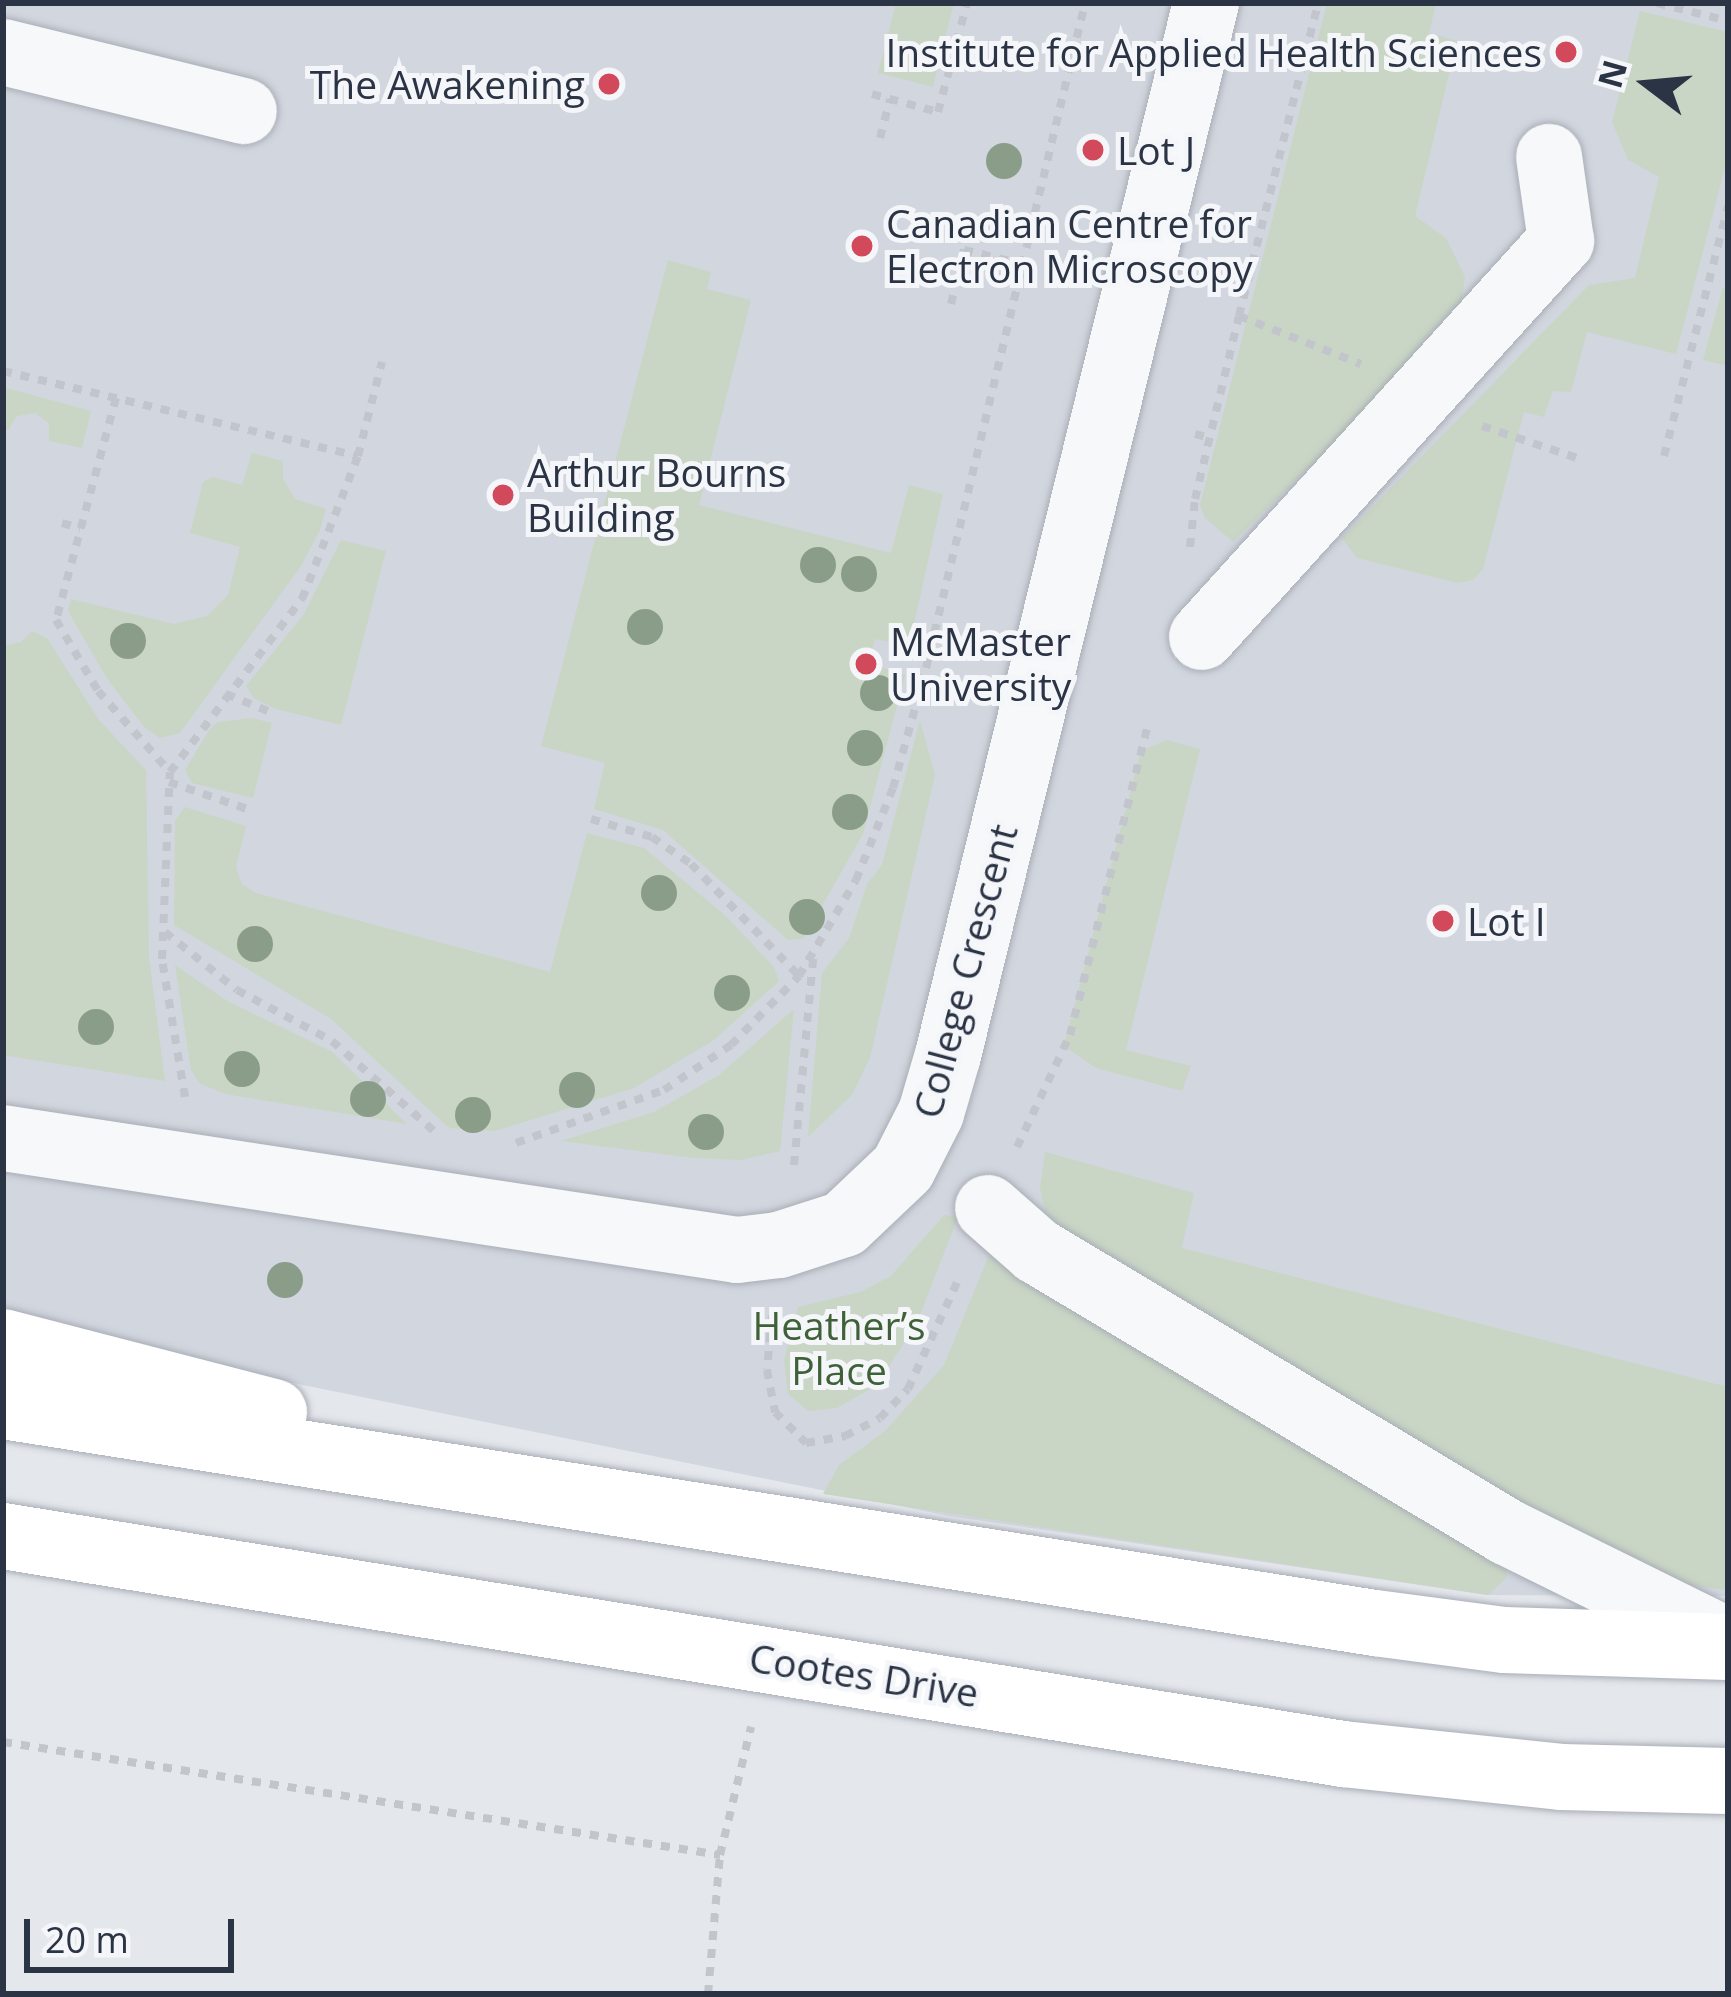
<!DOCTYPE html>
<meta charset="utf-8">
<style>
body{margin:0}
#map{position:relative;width:1731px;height:1997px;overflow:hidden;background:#e4e7ec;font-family:"Open Sans",sans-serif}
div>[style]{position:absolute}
.built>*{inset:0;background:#d2d6de}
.green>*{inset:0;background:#c9d6c5}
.path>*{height:8px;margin-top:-4px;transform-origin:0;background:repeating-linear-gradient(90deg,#c2c5cb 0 9px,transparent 0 18px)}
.roads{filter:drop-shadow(0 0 3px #a9aeb7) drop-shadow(0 0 3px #a9aeb7)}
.minor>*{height:66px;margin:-33px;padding:0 33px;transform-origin:33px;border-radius:33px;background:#f7f8fa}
.major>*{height:66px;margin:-33px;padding:0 33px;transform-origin:33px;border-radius:33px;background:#fff}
.trees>*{width:36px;height:36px;margin:-18px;border-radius:50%;background:#899d89}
.dots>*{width:33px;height:33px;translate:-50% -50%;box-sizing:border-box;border:6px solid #f4f6f9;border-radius:50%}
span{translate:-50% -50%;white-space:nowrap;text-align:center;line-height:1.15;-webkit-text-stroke:10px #f4f6f9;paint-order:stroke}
.poi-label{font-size:39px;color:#2b3445}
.right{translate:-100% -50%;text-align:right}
.left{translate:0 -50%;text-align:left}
.street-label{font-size:39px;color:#2b3445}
.park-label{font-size:39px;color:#3f6138}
.frame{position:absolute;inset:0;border:6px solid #2b3445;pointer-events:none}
.north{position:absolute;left:1587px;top:24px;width:120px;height:120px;-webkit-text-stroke:9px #f4f6f9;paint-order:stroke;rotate:286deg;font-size:33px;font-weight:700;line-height:48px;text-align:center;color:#2b3445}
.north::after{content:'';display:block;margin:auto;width:42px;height:54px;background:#2b3445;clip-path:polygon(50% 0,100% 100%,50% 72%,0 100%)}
.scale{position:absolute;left:24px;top:1919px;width:210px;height:54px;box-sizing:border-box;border:6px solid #2b3445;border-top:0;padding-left:15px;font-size:36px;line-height:42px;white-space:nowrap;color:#2b3445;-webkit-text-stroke:9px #f4f6f9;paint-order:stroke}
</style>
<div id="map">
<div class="built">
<div style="clip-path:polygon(3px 3px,1728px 3px,1728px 1596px,1488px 1595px,949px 1516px,3px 1324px)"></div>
</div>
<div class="green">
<div style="clip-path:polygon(896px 3px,954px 3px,933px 87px,878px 73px)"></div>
<div style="clip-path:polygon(1327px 3px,1436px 3px,1429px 33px,1457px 41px,1415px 216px,1446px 238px,1465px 277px,1459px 322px,1233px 542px,1205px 518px,1200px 505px)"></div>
<div style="clip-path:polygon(1640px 11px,1728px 32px,1728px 156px,1676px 354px,1587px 332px,1571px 392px,1553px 391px,1544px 417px,1524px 412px,1483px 569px,1473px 580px,1458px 583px,1357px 558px,1342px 538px,1589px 285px,1635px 278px,1659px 177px,1628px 160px,1612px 122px)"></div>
<div style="clip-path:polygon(668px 260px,711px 272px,707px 289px,751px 300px,699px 505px,891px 553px,909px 485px,943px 494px,909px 646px,875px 639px,869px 663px,905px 675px,863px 834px,803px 939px,788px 940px,663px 830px,594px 809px,605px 763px,541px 746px)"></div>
<div style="clip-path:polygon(1723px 287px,1728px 288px,1728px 366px,1703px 360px)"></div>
<div style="clip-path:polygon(3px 387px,91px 411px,82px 448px,49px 441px,49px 423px,35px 413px,17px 416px,8px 430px,3px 428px)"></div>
<div style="clip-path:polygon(252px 453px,283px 461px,283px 478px,295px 499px,326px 509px,320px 530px,301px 566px,180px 733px,160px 738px,144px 727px,106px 677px,68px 611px,71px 599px,174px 624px,207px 616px,228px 595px,240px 547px,190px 533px,203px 482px,213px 477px,242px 485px)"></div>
<div style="clip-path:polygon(341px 540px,386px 551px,341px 725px,276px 709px,254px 698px,246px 686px,304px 614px)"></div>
<div style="clip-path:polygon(32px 631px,47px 638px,99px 720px,146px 770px,149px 957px,165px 1081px,3px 1055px,3px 646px,21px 642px)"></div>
<div style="clip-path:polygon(252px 718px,272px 723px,253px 798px,192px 783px,185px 770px,209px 730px,218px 722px)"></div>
<div style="clip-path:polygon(920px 720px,935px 775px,870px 1058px,852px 1095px,808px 1137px,822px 973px,849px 938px,867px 884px,882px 865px)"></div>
<div style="clip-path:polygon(1167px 740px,1200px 749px,1126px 1050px,1191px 1066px,1182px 1091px,1096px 1068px,1064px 1046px,1141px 751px)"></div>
<div style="clip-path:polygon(185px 807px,246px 826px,236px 867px,242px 884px,256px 893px,550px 972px,587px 833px,644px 848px,726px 916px,774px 967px,779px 981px,714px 1040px,634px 1088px,495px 1131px,449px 1128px,331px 1019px,174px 925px,175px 821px)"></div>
<div style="clip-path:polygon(175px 965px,229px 1002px,331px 1051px,407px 1124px,225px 1094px,199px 1083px,191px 1070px)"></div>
<div style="clip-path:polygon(794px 1009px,780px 1151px,742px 1160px,693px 1158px,561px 1141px,654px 1112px,719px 1075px)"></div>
<div style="clip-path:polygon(1045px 1152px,1194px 1193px,1182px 1248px,1728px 1387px,1728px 1590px,1672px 1583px,1550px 1531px,1047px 1220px,1040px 1189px)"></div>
<div style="clip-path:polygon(944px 1215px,958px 1217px,917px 1323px,876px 1386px,837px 1408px,808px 1411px,788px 1394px,784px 1360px,798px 1307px,860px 1292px,891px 1276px)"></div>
<div style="clip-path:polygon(989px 1255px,1503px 1549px,1507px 1577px,1488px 1595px,823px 1494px,839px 1465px,885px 1431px,944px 1365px)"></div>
</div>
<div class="path">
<div style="left:1657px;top:3px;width:73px;rotate:14.2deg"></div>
<div style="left:872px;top:94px;width:68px;rotate:15.3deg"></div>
<div style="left:938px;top:112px;width:113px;rotate:-75.1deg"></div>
<div style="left:880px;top:138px;width:40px;rotate:-75.6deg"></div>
<div style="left:951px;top:304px;width:56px;rotate:-76.5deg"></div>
<div style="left:964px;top:250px;width:60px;rotate:13.6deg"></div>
<div style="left:1239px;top:316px;width:323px;rotate:-75.8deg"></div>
<div style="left:3px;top:371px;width:365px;rotate:13.5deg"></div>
<div style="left:116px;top:398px;width:230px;rotate:105.1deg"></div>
<div style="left:56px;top:620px;width:82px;rotate:59.4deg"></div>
<div style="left:98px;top:691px;width:108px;rotate:48.4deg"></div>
<div style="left:1482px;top:426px;width:100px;rotate:18.6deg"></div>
<div style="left:1195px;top:434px;width:16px;rotate:15deg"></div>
<div style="left:1664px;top:456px;width:258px;rotate:-75.6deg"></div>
<div style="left:62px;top:523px;width:19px;rotate:16deg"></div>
<div style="left:1190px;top:547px;width:48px;rotate:-84.1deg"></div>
<div style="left:1195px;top:499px;width:188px;rotate:-76.5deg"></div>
<div style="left:1239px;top:316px;width:131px;rotate:21.5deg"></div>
<div style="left:226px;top:694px;width:53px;rotate:22.2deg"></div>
<div style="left:169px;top:782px;width:86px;rotate:19.1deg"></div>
<div style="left:591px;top:819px;width:64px;rotate:16.4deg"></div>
<div style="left:652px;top:837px;width:47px;rotate:34.7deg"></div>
<div style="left:691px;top:864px;width:156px;rotate:46deg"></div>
<div style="left:165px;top:932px;width:92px;rotate:38.9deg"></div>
<div style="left:237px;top:990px;width:108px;rotate:28.2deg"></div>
<div style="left:332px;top:1041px;width:139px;rotate:41.5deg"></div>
<div style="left:185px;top:1097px;width:140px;rotate:-99.5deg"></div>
<div style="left:162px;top:959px;width:187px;rotate:-87.6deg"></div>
<div style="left:170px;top:772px;width:218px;rotate:-52.7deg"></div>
<div style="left:302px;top:599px;width:154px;rotate:-68.6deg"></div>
<div style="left:358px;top:456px;width:97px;rotate:-75.7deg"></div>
<div style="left:516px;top:1143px;width:157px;rotate:-19.7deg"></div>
<div style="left:664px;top:1090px;width:81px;rotate:-33.9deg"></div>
<div style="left:731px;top:1045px;width:97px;rotate:-45.4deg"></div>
<div style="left:799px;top:976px;width:112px;rotate:-59.3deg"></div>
<div style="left:856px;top:880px;width:99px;rotate:-68.1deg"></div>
<div style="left:893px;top:788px;width:124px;rotate:-74.6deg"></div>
<div style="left:926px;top:668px;width:684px;rotate:-76.55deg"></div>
<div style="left:1017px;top:1147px;width:124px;rotate:-64.7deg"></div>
<div style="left:1070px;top:1035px;width:320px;rotate:-75.9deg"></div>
<div style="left:794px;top:1165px;width:207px;rotate:-84.7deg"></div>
<div style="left:772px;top:1315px;width:55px;rotate:95.2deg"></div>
<div style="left:767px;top:1370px;width:43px;rotate:79.2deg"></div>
<div style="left:775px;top:1412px;width:44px;rotate:45deg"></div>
<div style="left:806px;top:1443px;width:40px;rotate:-10deg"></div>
<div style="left:845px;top:1436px;width:39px;rotate:-27deg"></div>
<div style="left:880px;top:1418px;width:40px;rotate:-46deg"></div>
<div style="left:908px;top:1389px;width:124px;rotate:-65.3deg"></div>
<div style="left:3px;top:1742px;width:726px;rotate:8.96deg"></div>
<div style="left:708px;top:1994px;width:140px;rotate:-85.1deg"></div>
<div style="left:720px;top:1855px;width:132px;rotate:-76.4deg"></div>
</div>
<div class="roads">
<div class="minor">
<div style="left:3px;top:52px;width:248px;rotate:13.8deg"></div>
<div style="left:1202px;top:637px;width:535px;rotate:-47.81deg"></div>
<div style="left:1561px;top:241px;width:85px;rotate:-98.1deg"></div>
<div style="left:3px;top:1138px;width:742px;rotate:8.68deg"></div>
<div style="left:737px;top:1250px;width:42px;rotate:-6.8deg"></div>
<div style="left:779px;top:1245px;width:68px;rotate:-17.9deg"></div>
<div style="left:844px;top:1224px;width:81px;rotate:-43.5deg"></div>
<div style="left:903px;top:1168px;width:62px;rotate:-63deg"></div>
<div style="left:931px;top:1113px;width:60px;rotate:-73.7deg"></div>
<div style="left:948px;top:1055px;width:1083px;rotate:-76.22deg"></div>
<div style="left:988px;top:1208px;width:65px;rotate:41.3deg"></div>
<div style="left:1037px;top:1251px;width:548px;rotate:30.87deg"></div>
<div style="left:1507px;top:1532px;width:246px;rotate:26.3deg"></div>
</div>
<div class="major">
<div style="left:3px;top:1342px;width:280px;rotate:14.5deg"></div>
<div style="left:3px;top:1406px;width:1389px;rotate:8.99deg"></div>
<div style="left:1375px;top:1623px;width:130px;rotate:7.5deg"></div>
<div style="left:1504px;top:1640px;width:224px;rotate:1.8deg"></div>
<div style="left:3px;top:1536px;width:1358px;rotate:9.24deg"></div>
<div style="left:1343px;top:1754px;width:219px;rotate:6deg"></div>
<div style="left:1561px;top:1777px;width:167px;rotate:1.4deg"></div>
</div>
</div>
<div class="trees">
<div style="left:1004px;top:161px"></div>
<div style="left:818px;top:565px"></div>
<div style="left:859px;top:574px"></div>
<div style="left:645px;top:627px"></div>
<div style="left:128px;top:641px"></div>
<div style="left:878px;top:693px"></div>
<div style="left:865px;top:748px"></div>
<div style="left:850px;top:812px"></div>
<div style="left:659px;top:893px"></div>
<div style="left:807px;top:917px"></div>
<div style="left:255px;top:944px"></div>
<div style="left:732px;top:993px"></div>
<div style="left:96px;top:1027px"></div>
<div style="left:242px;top:1069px"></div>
<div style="left:577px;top:1090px"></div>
<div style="left:368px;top:1099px"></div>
<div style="left:473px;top:1115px"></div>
<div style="left:706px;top:1132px"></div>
<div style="left:285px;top:1280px"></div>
</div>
<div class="dots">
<div style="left:1566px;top:52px;background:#d1495b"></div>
<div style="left:609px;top:84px;background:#d1495b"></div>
<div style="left:1093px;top:150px;background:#d1495b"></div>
<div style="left:862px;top:246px;background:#d1495b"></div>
<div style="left:503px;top:495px;background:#d1495b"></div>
<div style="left:866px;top:664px;background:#d1495b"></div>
<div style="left:1443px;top:921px;background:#d1495b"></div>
</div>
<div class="poi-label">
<span class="right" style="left:1542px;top:52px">Institute for Applied Health Sciences</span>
<span class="right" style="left:585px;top:84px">The Awakening</span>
<span class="left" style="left:1117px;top:150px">Lot J</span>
<span class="left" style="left:886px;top:246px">Canadian Centre for<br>Electron Microscopy</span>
<span class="left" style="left:527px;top:495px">Arthur Bourns<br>Building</span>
<span class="left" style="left:890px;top:664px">McMaster<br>University</span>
<span class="left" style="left:1467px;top:921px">Lot I</span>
</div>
<div class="street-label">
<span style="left:965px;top:971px;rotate:-75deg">College Crescent</span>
<span style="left:864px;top:1675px;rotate:9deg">Cootes Drive</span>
</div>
<div class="park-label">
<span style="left:839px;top:1348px">Heather’s<br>Place</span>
</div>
<div class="frame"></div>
<div class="north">N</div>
<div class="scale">20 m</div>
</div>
